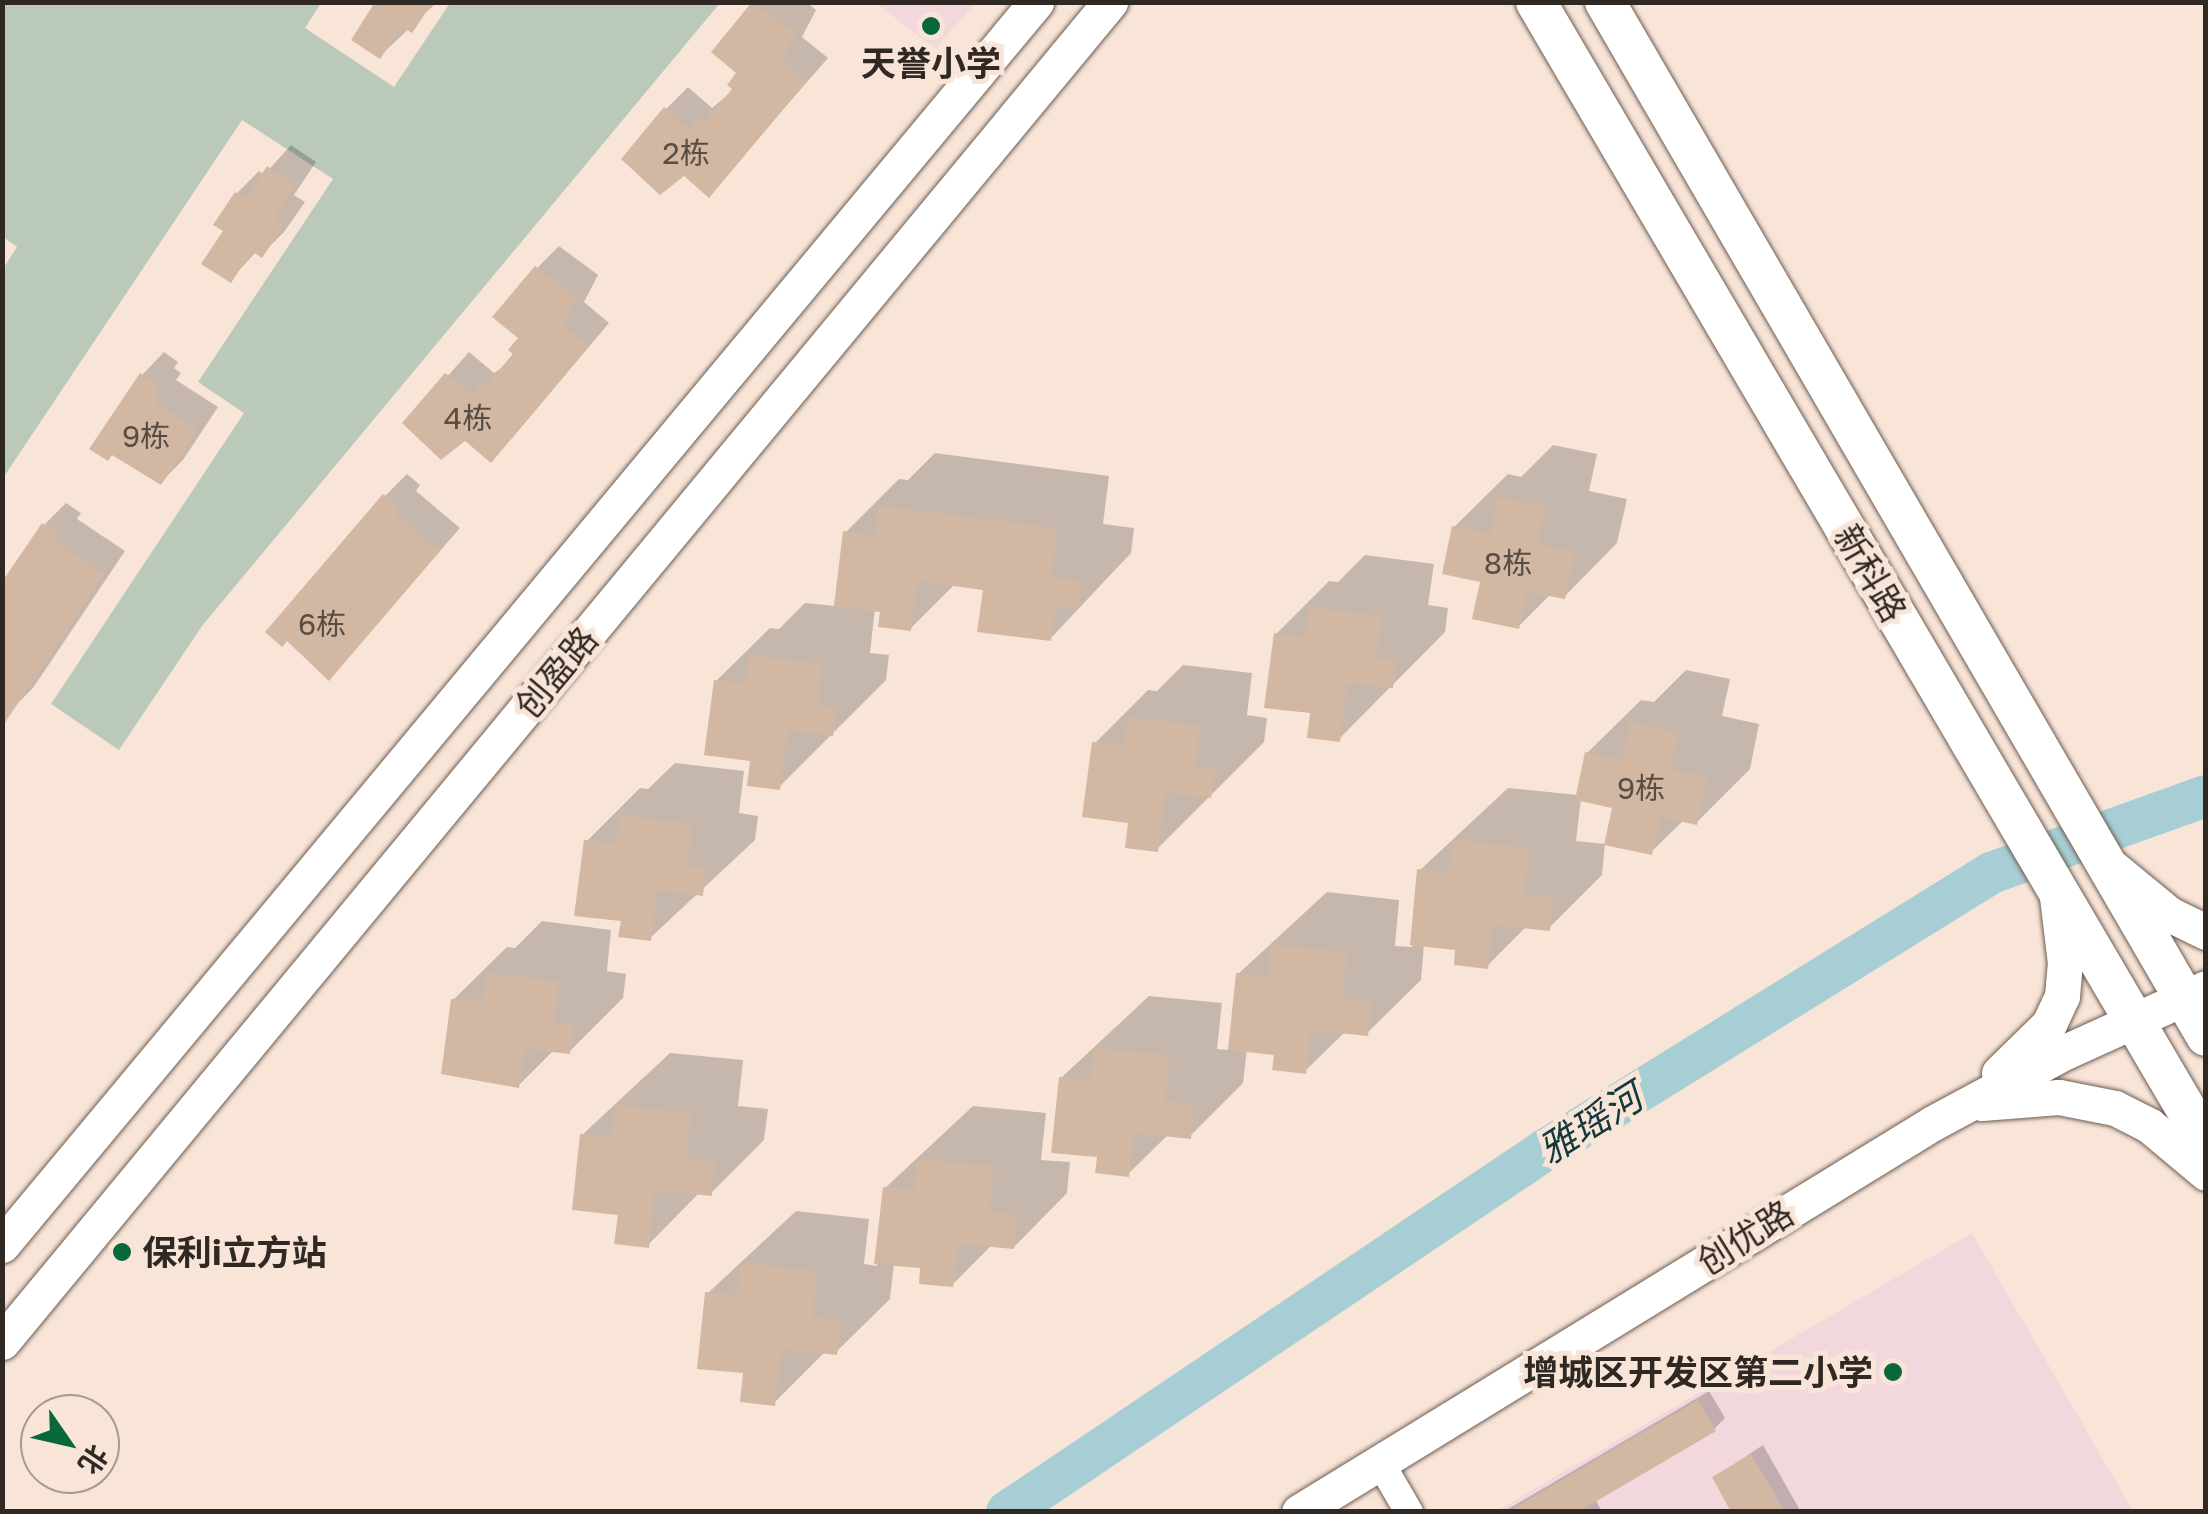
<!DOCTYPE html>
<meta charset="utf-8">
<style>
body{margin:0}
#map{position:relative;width:2208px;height:1514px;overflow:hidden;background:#f8e5d8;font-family:"Golos Text","Noto Sans SC",sans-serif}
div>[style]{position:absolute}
.education>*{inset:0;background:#f2d8dd}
.green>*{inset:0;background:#bbc9ba}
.shadow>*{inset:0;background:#0003}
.river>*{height:42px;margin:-21px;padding:0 21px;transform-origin:21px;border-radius:21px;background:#a7ced5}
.building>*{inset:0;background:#d2b7a2}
.roads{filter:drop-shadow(0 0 2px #6d5d52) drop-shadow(0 0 2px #6d5d52)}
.minor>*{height:28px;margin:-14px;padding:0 14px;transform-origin:14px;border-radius:14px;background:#fff}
.tertiary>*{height:35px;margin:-17.5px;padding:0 17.5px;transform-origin:17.5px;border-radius:17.5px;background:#fff}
.secondary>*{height:40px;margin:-20px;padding:0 20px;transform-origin:20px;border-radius:20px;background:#fff}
.dots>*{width:28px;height:28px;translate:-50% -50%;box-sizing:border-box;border:5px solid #f8e5d8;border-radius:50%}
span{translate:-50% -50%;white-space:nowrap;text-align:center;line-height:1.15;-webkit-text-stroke:10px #f8e5d8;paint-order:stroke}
.number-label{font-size:30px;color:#584c43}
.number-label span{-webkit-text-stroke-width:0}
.poi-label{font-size:35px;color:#2f2823;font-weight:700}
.left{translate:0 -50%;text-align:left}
.right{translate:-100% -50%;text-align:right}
.street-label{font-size:35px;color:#2f2823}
.water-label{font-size:38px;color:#13393f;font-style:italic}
.frame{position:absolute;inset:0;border:5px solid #2f2823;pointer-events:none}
.north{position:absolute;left:20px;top:1394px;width:100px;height:100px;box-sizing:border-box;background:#f8e5d8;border:2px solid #a89990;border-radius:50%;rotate:124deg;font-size:28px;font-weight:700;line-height:40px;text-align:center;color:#2f2823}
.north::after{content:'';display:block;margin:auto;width:35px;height:45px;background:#08673b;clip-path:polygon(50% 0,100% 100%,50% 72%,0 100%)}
</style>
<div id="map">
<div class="education">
<div style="clip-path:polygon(876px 3px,976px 3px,935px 49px)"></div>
<div style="clip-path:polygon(1972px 1233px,2133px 1511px,1495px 1512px)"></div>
</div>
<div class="green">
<div style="clip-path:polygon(3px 2px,321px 3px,305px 28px,394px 87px,450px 3px,720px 3px,202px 626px,119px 750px,51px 704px,244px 413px,198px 382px,333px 179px,242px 120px,3px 478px,3px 269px,17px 247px,3px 237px)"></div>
</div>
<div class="shadow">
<div style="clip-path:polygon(370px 2px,437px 2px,380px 56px,376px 6px)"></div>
<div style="clip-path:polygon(755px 2px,806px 2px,816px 10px,802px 37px,828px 58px,709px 194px,666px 109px,688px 87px,712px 108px,735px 89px,739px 73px,714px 52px)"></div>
<div style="clip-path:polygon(291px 145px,316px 162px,294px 195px,305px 202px,284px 232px,262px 254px,257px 251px,230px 280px,226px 231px,237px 193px,259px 171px,264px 175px)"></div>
<div style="clip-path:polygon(559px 246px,598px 275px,584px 302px,609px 323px,513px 437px,491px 460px,465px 438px,406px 423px,469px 352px,494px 373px,507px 365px,521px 338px,537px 268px)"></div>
<div style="clip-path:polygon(164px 352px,178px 362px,174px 368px,181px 373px,176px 380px,218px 407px,183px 460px,161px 482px,142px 375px)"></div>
<div style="clip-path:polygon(1553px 445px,1597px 454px,1589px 491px,1627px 499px,1617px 543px,1564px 597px,1551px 594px,1518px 627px,1483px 580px,1454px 527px,1508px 474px,1521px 477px)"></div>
<div style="clip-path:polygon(935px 453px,1109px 476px,1103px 524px,1134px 528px,1131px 553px,1050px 639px,986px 588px,955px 584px,910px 629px,875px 608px,870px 653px,889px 655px,886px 680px,779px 787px,753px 759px,716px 681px,770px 628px,779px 629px,805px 603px,836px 606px,846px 532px,899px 479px,908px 480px)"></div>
<div style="clip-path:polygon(407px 474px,420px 485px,416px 491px,460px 528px,329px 677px,385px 496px)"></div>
<div style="clip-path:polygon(66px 503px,81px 513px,77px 519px,125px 551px,33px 688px,11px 710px,44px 525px)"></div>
<div style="clip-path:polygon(1365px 555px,1434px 564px,1428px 605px,1448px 608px,1445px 632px,1339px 739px,1313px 711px,1276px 634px,1329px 581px,1338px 582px)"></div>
<div style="clip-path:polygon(1183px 665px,1252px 673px,1247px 715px,1267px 718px,1264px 742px,1157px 849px,1131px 821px,1094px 744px,1148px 690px,1157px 691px)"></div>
<div style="clip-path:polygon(1686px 670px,1730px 679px,1722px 716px,1759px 724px,1750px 769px,1697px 822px,1684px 820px,1651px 852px,1615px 806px,1581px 798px,1576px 841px,1605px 844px,1602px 875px,1549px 928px,1527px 926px,1487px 966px,1458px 948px,1424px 944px,1421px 980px,1367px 1033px,1346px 1031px,1305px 1071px,1277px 1052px,1247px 1049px,1243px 1083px,1190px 1136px,1169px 1134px,1128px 1174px,1099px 1155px,1061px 1078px,1149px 996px,1222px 1003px,1217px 1049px,1230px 1050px,1238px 974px,1327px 892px,1399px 900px,1395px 946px,1412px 947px,1420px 870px,1508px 788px,1578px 795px,1587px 753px,1641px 700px,1654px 702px)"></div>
<div style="clip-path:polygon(675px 763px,744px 771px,739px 813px,758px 816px,755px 840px,650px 938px,623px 919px,586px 842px,640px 788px,648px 789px)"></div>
<div style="clip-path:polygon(542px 921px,611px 930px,607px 971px,626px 974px,623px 998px,569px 1052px,554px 1050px,519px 1085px,453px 1000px,507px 947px,515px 948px)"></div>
<div style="clip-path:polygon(670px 1053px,743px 1060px,738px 1106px,768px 1109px,764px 1140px,711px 1193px,700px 1192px,648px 1245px,620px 1213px,582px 1135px)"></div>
<div style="clip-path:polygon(973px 1106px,1046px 1113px,1041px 1160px,1070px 1162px,1067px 1193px,1014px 1247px,992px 1245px,952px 1285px,923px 1266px,894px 1263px,890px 1299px,836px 1352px,826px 1351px,774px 1403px,746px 1371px,708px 1293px,796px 1211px,869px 1219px,864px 1264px,877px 1266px,885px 1188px)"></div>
<div style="clip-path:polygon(1709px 1391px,1725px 1418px,1714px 1429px,1595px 1499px,1602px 1512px,1503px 1512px)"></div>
<div style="clip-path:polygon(1763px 1445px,1801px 1512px,1734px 1512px,1715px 1477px)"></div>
</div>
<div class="river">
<div style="left:1007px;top:1512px;width:648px;rotate:-33.94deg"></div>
<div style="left:1545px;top:1150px;width:525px;rotate:-31.84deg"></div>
<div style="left:1991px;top:873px;width:228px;rotate:-19.7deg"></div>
</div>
<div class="building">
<div style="clip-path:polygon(375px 2px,433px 2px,412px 33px,402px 27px,380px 59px,351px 40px)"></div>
<div style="clip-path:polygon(752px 2px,796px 33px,782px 60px,807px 81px,709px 198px,684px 176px,660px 195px,621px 159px,664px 107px,689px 129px,699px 118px,704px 122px,732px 89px,727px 85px,736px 73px,711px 52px)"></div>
<div style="clip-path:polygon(267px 166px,296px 185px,274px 218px,284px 225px,262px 258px,252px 251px,231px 283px,201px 264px,223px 231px,213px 225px,235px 192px,245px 199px)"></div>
<div style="clip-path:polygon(535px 266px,577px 298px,563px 325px,589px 346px,491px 463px,465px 441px,441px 460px,402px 423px,445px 373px,471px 394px,480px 383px,485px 387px,499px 370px,513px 354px,508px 350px,518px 338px,492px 317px)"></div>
<div style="clip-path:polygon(140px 373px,158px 385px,154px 392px,160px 396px,156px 403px,198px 430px,161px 485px,112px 455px,108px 461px,89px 449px)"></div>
<div style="clip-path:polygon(383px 494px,400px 509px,395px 515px,440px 551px,329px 681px,287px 641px,282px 647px,265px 632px)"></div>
<div style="clip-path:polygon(1497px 497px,1545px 506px,1537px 544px,1575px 552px,1565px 599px,1527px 592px,1519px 629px,1472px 619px,1480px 582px,1442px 574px,1452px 526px,1490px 534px)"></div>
<div style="clip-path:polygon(879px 506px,1057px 528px,1051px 577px,1082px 581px,1079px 609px,1056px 606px,1051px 641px,977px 632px,983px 590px,917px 581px,911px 631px,878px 627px,880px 612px,834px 606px,843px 531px,875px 535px)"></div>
<div style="clip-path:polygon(42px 523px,60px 536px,56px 542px,104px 574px,2px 727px,2px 582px)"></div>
<div style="clip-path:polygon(1309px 607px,1382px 616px,1376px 658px,1396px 660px,1393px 688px,1347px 683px,1340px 742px,1307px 738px,1310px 713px,1264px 708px,1274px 633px,1305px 637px)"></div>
<div style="clip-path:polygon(749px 655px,822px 664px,818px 706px,837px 708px,833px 736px,788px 730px,780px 790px,747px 786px,750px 761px,704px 755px,714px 680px,746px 684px)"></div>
<div style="clip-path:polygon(1128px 717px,1200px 726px,1195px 768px,1215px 770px,1211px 798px,1165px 793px,1158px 852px,1125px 848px,1128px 823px,1082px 817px,1092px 742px,1123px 746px)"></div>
<div style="clip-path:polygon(1630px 722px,1678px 732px,1670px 769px,1707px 777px,1697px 825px,1660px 817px,1652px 855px,1604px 845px,1612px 808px,1575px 800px,1585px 752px,1622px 760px)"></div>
<div style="clip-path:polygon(619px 815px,692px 824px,687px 866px,706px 868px,703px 896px,657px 890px,651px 941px,618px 937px,621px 921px,574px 916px,584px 840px,616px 844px)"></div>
<div style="clip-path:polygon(1452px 840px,1529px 848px,1524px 894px,1553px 897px,1550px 931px,1492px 925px,1488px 969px,1454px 965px,1455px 950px,1410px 945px,1417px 869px,1449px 872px)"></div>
<div style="clip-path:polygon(1271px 945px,1347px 952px,1342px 998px,1372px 1001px,1368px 1036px,1311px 1030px,1306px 1074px,1272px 1070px,1274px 1055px,1228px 1050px,1236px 973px,1268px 976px)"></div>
<div style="clip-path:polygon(486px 973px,559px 982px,554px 1024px,574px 1026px,570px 1054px,525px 1049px,519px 1088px,441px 1074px,451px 999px,483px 1002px)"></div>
<div style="clip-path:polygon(1094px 1048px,1170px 1055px,1165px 1101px,1194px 1104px,1191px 1139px,1134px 1133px,1129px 1177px,1095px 1173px,1097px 1157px,1051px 1153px,1059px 1077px,1090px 1080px)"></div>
<div style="clip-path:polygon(615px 1105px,691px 1113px,686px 1159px,715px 1161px,712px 1196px,655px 1190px,649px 1248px,614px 1244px,618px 1215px,572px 1210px,580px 1134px,611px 1137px)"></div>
<div style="clip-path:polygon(918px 1159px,994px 1166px,989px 1212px,1018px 1215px,1014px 1249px,958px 1244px,953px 1287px,919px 1284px,920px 1268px,874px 1264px,883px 1187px,914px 1190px)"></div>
<div style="clip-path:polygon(740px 1263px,817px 1271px,812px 1317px,841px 1320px,837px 1355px,781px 1349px,775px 1406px,740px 1402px,743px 1373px,697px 1369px,705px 1292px,737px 1295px)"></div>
<div style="clip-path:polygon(1698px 1400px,1716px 1431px,1578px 1512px,1507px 1512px)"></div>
<div style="clip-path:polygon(1751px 1454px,1785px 1512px,1731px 1512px,1712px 1477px)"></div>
</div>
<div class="roads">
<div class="minor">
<div style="left:1380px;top:1462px;width:58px;rotate:59.9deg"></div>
</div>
<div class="tertiary">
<div style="left:2112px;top:867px;width:74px;rotate:39.5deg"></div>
<div style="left:2169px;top:914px;width:41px;rotate:25.9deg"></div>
<div style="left:1999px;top:1073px;width:70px;rotate:-44.4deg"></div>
<div style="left:2049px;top:1024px;width:31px;rotate:-65deg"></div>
<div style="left:2062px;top:996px;width:33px;rotate:-85deg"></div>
<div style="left:2065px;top:963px;width:75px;rotate:-96.9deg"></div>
<div style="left:1982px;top:1103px;width:77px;rotate:-4.5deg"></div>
<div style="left:2059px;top:1097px;width:57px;rotate:11.1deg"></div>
<div style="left:2115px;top:1108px;width:39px;rotate:27deg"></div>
<div style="left:2150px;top:1126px;width:73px;rotate:40deg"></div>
<div style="left:2px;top:1245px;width:1617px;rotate:-50.24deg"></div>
<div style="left:2px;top:1342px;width:1739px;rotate:-50.41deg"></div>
<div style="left:1299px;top:1512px;width:744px;rotate:-31.53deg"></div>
<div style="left:1933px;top:1123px;width:150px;rotate:-28.3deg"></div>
<div style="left:2065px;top:1052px;width:155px;rotate:-24.4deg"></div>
</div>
<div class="secondary">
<div style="left:1536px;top:2px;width:1323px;rotate:59.58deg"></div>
<div style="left:1605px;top:2px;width:1196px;rotate:59.83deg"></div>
</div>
</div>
<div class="dots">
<div style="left:931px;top:26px;background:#08673b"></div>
<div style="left:122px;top:1252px;background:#08673b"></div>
<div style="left:1893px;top:1372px;background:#08673b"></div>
</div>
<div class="number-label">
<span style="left:686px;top:153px">2栋</span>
<span style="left:468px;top:418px">4栋</span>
<span style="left:146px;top:436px">9栋</span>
<span style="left:1508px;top:563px">8栋</span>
<span style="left:322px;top:624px">6栋</span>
<span style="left:1641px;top:788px">9栋</span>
</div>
<div class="poi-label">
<span style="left:931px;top:63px">天誉小学</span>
<span class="left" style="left:142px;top:1252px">保利i立方站</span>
<span class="right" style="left:1873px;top:1372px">增城区开发区第二小学</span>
</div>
<div class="street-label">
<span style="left:1871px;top:573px;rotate:60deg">新科路</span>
<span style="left:556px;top:672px;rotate:-50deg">创盈路</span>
<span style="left:1745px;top:1237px;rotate:-32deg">创优路</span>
</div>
<div class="water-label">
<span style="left:1590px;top:1123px;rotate:-32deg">雅瑶河</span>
</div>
<div class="frame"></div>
<div class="north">北</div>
</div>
